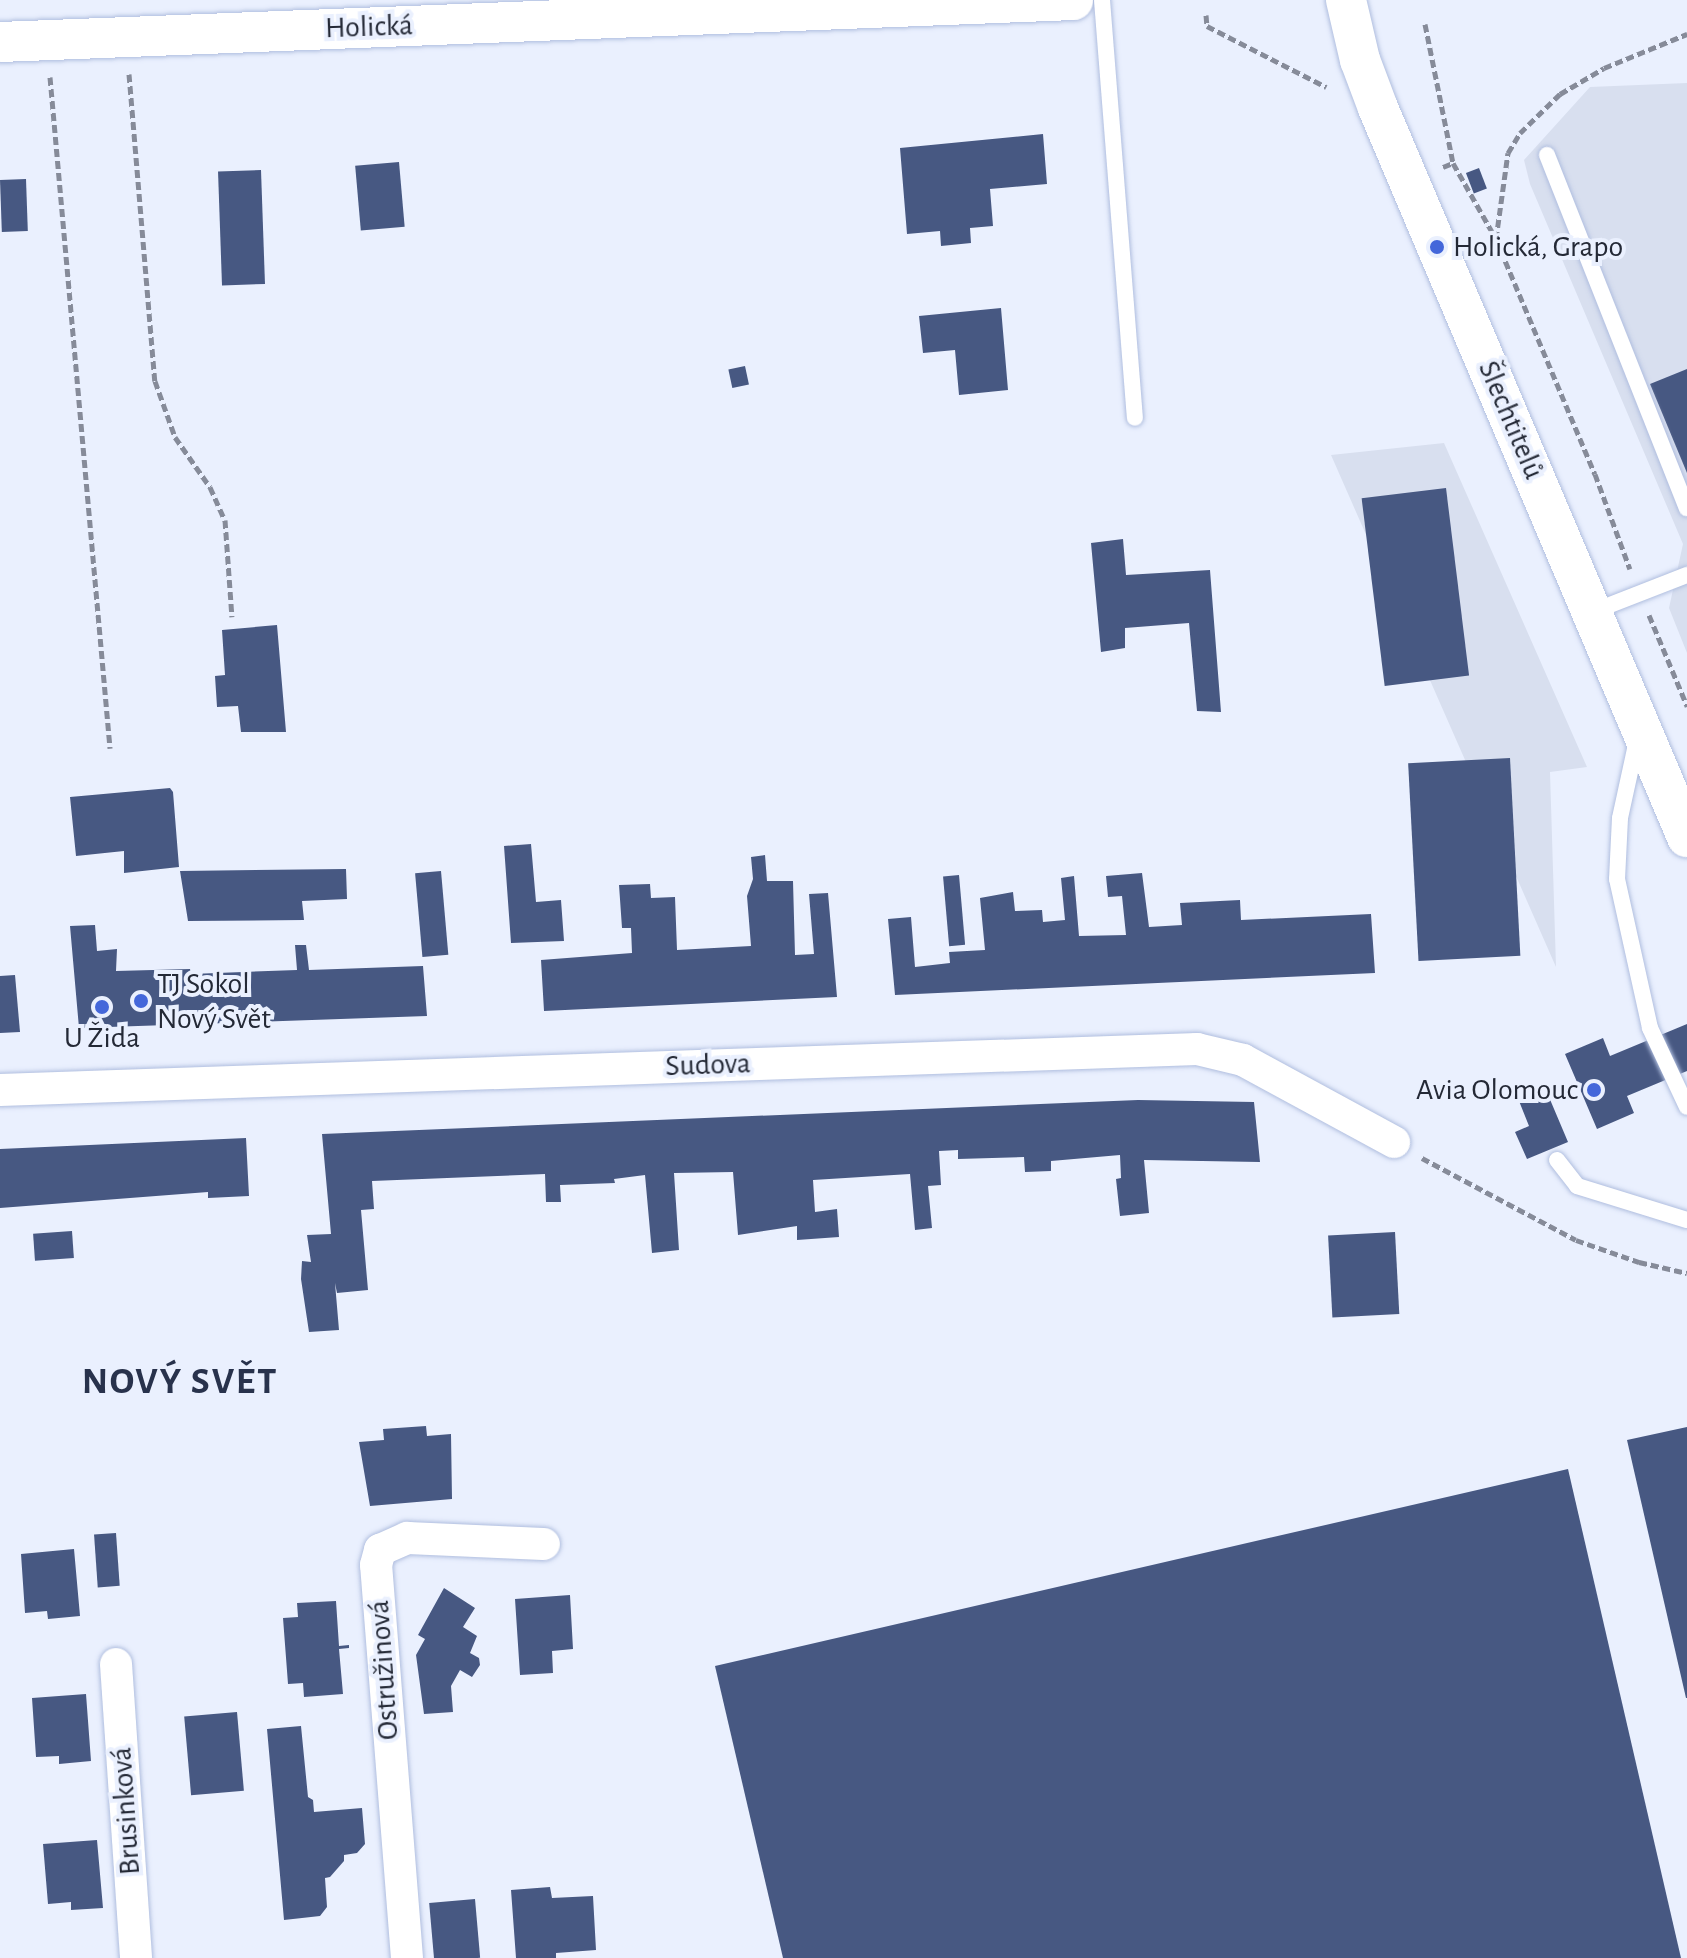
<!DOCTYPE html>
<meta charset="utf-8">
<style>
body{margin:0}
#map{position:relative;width:1687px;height:1958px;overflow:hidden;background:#eaf0fe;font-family:"Alegreya Sans",sans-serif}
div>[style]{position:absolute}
.built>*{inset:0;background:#d8dfef}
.building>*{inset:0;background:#475882;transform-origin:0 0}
.path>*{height:5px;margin-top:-2.5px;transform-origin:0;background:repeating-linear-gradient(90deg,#868b99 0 8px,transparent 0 12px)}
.roads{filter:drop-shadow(0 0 2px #b0bedf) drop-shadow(0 0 2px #b0bedf)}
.service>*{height:16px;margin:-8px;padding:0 8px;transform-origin:8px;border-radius:8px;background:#fff}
.minor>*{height:32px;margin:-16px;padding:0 16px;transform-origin:16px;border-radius:16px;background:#fff}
.tertiary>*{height:40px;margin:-20px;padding:0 20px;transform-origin:20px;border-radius:20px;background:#fff}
.dots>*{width:22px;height:22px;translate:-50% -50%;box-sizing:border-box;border:4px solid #eaf0fe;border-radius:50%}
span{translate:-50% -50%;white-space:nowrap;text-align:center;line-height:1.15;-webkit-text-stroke:8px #eaf0fe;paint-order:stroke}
.street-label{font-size:30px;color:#242936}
.poi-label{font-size:30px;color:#242936}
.left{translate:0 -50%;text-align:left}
.right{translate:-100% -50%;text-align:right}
.district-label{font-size:38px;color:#28324c;font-weight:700;letter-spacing:2px}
</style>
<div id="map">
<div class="built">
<div style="clip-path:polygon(1687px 83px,1687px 653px,1669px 608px,1683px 544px,1530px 184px,1524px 160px,1590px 87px)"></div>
<div style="clip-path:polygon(1444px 443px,1587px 767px,1550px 772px,1556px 967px,1331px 455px)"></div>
</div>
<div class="building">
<div style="clip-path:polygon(1043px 134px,1047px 184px,990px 189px,993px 226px,970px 228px,971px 243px,941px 246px,940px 231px,907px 234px,900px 148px)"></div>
<div style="left:399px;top:162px;width:65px;height:44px;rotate:85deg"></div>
<div style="left:1479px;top:168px;width:22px;height:14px;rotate:69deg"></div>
<div style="left:261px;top:170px;width:114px;height:43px;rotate:88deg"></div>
<div style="left:26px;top:179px;width:52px;height:26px;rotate:88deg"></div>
<div style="clip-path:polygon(1001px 308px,1008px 390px,959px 395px,955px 350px,923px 353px,919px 316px)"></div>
<div style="left:745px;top:366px;width:19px;height:17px;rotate:78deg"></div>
<div style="clip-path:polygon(1687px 369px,1687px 473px,1650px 384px)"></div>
<div style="left:1446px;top:488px;width:189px;height:85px;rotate:83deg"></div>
<div style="clip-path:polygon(1123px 539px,1126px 575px,1210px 570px,1221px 712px,1197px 711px,1189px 623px,1125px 628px,1125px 648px,1101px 652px,1091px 543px)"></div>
<div style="clip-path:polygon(277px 625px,286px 732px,241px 732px,238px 706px,217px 707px,215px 676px,225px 675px,222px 630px)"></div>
<div style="left:1510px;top:758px;width:198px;height:102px;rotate:87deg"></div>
<div style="clip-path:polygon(170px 788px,173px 792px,179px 867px,124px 873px,124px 851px,76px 856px,70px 797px)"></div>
<div style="clip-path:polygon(531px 844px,536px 902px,561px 900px,564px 941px,511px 943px,504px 846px)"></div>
<div style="clip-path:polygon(765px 855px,767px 881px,793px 881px,795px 955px,814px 954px,809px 894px,828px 893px,837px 997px,544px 1011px,541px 960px,632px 953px,631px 928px,622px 928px,619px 885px,650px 884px,651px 898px,675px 897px,677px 950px,751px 946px,747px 896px,753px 879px,751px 857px)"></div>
<div style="clip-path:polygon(346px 869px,347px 899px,302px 901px,304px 920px,188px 921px,180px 871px)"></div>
<div style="left:441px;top:871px;width:84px;height:26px;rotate:85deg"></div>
<div style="clip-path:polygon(1142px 873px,1149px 927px,1182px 925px,1180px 903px,1240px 900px,1241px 920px,1371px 914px,1375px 973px,895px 995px,888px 919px,911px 917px,915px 967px,950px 963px,949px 952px,985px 950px,980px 898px,1013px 892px,1015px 911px,1042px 910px,1043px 922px,1065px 920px,1061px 878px,1074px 876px,1079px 936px,1126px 935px,1122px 896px,1108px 897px,1106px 876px)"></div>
<div style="left:959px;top:875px;width:70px;height:16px;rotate:85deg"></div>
<div style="clip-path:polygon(95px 925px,97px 951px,117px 949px,116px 971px,190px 969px,191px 974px,297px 970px,295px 945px,306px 945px,309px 970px,423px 966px,427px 1016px,79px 1028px,70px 926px)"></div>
<div style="clip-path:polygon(15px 975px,20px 1032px,0 1033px,0 976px)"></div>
<div style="clip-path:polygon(1687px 1024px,1687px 1071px,1627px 1096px,1634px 1113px,1597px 1129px,1565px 1054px,1603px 1038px,1610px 1056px)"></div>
<div style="clip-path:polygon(1546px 1090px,1568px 1142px,1527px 1159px,1515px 1132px,1529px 1126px,1519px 1101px)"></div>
<div style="clip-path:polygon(1138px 1100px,1254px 1102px,1260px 1162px,1144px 1160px,1149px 1213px,1120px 1216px,1116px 1179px,1121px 1178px,1120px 1155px,1051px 1161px,1051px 1171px,1025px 1172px,1024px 1157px,958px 1159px,958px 1150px,939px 1151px,941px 1185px,928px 1186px,932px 1228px,915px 1230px,910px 1174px,813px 1180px,815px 1212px,837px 1209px,839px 1237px,797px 1240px,797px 1226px,738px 1235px,733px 1172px,674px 1173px,679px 1250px,652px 1253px,645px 1175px,614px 1179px,615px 1183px,560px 1185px,561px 1202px,546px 1202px,545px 1174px,372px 1181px,374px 1209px,361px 1210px,368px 1290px,337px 1293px,335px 1283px,339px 1330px,309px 1332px,301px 1279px,302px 1261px,311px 1262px,307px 1235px,331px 1234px,322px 1134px)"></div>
<div style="clip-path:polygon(246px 1138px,249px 1196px,208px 1198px,208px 1192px,0 1208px,0 1149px)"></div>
<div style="left:72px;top:1231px;width:27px;height:39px;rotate:86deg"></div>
<div style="left:1395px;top:1232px;width:82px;height:67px;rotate:87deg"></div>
<div style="clip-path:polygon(426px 1426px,427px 1436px,451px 1434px,452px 1499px,370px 1506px,359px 1442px,384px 1440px,383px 1429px)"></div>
<div style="clip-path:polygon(1687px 1427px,1687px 1698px,1686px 1698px,1627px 1440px)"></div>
<div style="clip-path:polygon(1568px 1469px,1681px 1958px,783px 1958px,715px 1666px)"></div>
<div style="left:116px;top:1533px;width:53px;height:22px;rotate:86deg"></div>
<div style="clip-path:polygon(74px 1549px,80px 1616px,48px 1619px,47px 1611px,25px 1613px,21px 1554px)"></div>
<div style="clip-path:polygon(444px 1588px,475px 1608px,463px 1627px,477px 1636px,470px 1653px,479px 1658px,480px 1665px,472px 1677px,460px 1670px,451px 1686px,453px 1712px,424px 1714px,416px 1655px,425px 1639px,418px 1635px)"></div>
<div style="clip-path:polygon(570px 1595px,573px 1649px,552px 1651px,553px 1673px,520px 1675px,515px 1599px)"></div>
<div style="clip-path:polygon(336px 1601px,339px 1646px,349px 1645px,349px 1648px,339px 1649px,343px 1694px,304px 1697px,303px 1683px,288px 1684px,283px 1618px,298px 1617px,297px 1603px)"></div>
<div style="clip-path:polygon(86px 1694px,91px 1761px,59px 1764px,59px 1756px,36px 1757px,32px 1698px)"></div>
<div style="left:237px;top:1712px;width:79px;height:53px;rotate:85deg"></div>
<div style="clip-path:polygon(301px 1726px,308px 1797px,313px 1800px,314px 1812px,362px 1808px,365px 1844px,357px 1853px,344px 1855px,344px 1861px,330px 1877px,325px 1878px,327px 1907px,320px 1916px,284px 1920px,267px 1729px)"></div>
<div style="clip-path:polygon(97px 1840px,103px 1908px,71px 1910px,71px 1902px,48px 1904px,43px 1844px)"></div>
<div style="clip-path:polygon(550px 1887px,552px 1898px,593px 1896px,596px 1950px,556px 1953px,556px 1958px,516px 1958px,511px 1890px)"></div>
<div style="left:475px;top:1899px;width:59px;height:46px;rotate:85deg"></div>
</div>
<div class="path">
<div style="left:1206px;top:15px;width:11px;rotate:85deg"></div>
<div style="left:1207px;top:26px;width:134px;rotate:27.1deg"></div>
<div style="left:1425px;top:24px;width:142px;rotate:78.6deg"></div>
<div style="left:1453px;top:163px;width:85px;rotate:60.4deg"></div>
<div style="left:129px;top:74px;width:308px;rotate:85.2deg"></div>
<div style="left:155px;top:381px;width:59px;rotate:70.3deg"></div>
<div style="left:175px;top:437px;width:61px;rotate:55deg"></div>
<div style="left:210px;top:487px;width:36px;rotate:66deg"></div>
<div style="left:225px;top:520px;width:97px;rotate:85.9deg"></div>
<div style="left:50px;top:77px;width:674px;rotate:84.89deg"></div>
<div style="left:1443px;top:167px;width:11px;rotate:-22deg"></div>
<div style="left:1496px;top:239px;width:87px;rotate:-82.1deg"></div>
<div style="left:1508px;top:153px;width:23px;rotate:-59deg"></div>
<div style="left:1520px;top:133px;width:56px;rotate:-44.3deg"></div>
<div style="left:1560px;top:94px;width:51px;rotate:-30.6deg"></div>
<div style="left:1604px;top:68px;width:90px;rotate:-22.3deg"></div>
<div style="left:1477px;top:248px;width:21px;rotate:-25deg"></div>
<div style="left:1496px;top:239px;width:255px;rotate:67.2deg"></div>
<div style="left:1595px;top:474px;width:101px;rotate:69.8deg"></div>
<div style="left:1649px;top:615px;width:99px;rotate:67.3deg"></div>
<div style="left:1422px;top:1158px;width:174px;rotate:28deg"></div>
<div style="left:1576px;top:1240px;width:67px;rotate:19.2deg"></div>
<div style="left:1639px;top:1262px;width:49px;rotate:12.9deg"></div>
</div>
<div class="roads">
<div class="service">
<div style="left:1102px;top:0;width:419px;rotate:85.5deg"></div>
<div style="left:1547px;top:155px;width:380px;rotate:68.4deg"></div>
<div style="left:1592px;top:612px;width:102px;rotate:-21.3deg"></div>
<div style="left:1637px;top:740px;width:80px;rotate:102.3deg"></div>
<div style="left:1620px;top:818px;width:61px;rotate:92.8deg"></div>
<div style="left:1617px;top:879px;width:153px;rotate:77.5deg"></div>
<div style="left:1650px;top:1028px;width:87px;rotate:64.9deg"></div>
<div style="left:1557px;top:1160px;width:33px;rotate:52deg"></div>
<div style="left:1577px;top:1186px;width:115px;rotate:17.2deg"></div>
</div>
<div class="minor">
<div style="left:0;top:1090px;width:1198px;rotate:-1.96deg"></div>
<div style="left:1197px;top:1049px;width:47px;rotate:13.4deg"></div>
<div style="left:1243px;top:1060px;width:172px;rotate:28.5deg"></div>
<div style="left:116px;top:1664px;width:295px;rotate:86.1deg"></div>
<div style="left:407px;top:1958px;width:394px;rotate:-94.5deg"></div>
<div style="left:376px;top:1565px;width:16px;rotate:-75deg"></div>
<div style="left:380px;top:1550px;width:30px;rotate:-24deg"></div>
<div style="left:407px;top:1538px;width:137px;rotate:2.5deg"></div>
</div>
<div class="tertiary">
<div style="left:1346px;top:0;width:62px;rotate:76.9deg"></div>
<div style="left:1360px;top:60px;width:51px;rotate:69.4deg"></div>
<div style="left:1378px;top:108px;width:792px;rotate:67.03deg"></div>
<div style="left:0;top:42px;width:1074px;rotate:-2.24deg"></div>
</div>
</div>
<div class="dots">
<div style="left:1437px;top:247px;background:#4467da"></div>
<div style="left:141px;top:1001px;background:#4467da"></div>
<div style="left:102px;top:1007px;background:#4467da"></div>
<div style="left:1594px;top:1090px;background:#4467da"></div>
</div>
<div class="street-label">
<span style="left:369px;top:27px;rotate:-2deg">Holická</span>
<span style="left:1511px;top:420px;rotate:67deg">Šlechtitelů</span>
<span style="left:708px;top:1065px;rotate:-2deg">Sudova</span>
<span style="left:384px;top:1670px;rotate:-94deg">Ostružinová</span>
<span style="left:126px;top:1811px;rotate:-94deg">Brusinková</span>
</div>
<div class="poi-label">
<span class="left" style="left:1453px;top:247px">Holická, Grapo</span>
<span class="left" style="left:157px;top:1001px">TJ Sokol<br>Nový Svět</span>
<span style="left:102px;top:1038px">U Žida</span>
<span class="right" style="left:1578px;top:1090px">Avia Olomouc</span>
</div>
<div class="district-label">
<span style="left:180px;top:1383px">NOVÝ SVĚT</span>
</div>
</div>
